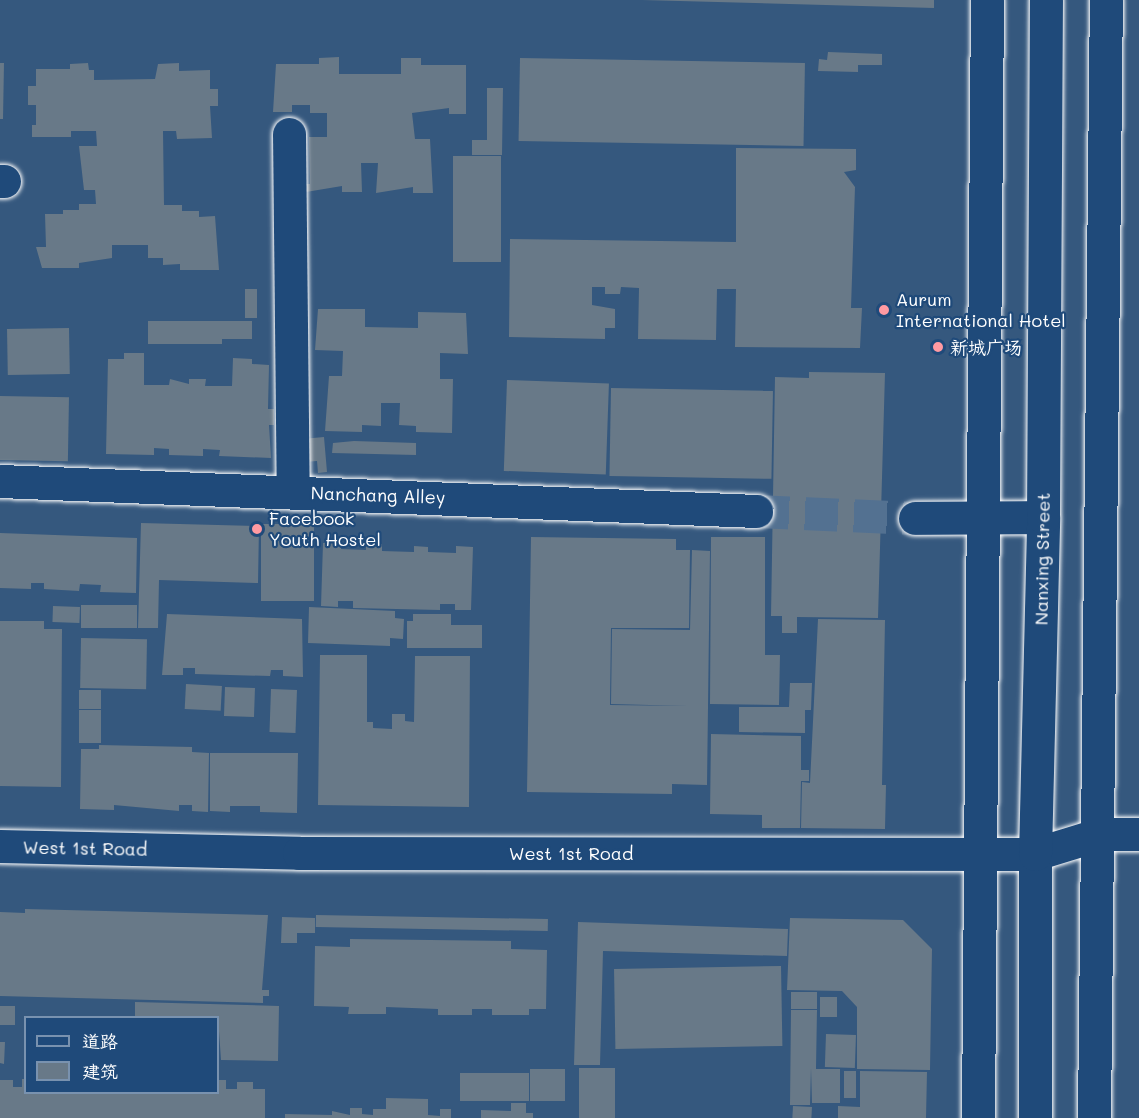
<!DOCTYPE html>
<meta charset="utf-8">
<style>
body{margin:0}
#map{position:relative;width:1139px;height:1118px;overflow:hidden;background:#35587e;font-family:Mali,"LXGW WenKai TC",sans-serif}
div>[style]{position:absolute}
.building>*{inset:0;background:#687988;transform-origin:0 0}
.minor-tunnel>*{height:33px;margin-top:-16.5px;transform-origin:0;background:repeating-linear-gradient(90deg,#537191 0 33px,transparent 0 49px)}
.roads{filter:drop-shadow(0 0 2px #fff) drop-shadow(0 0 2px #fff)}
.minor>*{height:33px;margin:-16.5px;padding:0 16.5px;transform-origin:16.5px;border-radius:16.5px;background:#1f4a7a}
.major>*{height:33px;margin:-16.5px;padding:0 16.5px;transform-origin:16.5px;border-radius:16.5px;background:#1f4a7a}
.dots>*{width:16px;height:16px;translate:-50% -50%;box-sizing:border-box;border:3px solid #1f4a7a;border-radius:50%}
span{translate:-50% -50%;white-space:nowrap;text-align:center;line-height:1.15;-webkit-text-stroke:4.5px #1f4a7a;paint-order:stroke}
.poi-label{font-size:18px;color:#fff}
.left{translate:0 -50%;text-align:left}
.street-label{font-size:18px;color:#fff}
.legend{position:absolute;left:24px;top:1016px;width:195px;height:78px;box-sizing:border-box;background:#1f4a7a;border:2px solid #7992af;margin:0;padding:8px 10px;list-style:none;font-size:18px;color:#fff}
.legend li{display:flex;align-items:center;gap:12px;height:30px}
.legend b{width:30px;border:2px solid #7992af}
</style>
<div id="map">
<div class="building">
<div style="clip-path:polygon(642px 0,934px 0,934px 8px)"></div>
<div style="clip-path:polygon(828px 52px,882px 54px,882px 65px,858px 65px,858px 72px,818px 71px,819px 59px,827px 60px)"></div>
<div style="clip-path:polygon(339px 57px,339px 74px,401px 74px,401px 58px,421px 58px,421px 65px,466px 65px,466px 114px,449px 114px,449px 108px,412px 113px,415px 139px,430px 139px,433px 193px,413px 193px,413px 187px,376px 193px,378px 163px,361px 163px,362px 192px,342px 192px,342px 186px,306px 192px,306px 184px,310px 184px,309px 137px,327px 137px,327px 113px,310px 113px,310px 105px,292px 105px,292px 112px,273px 112px,276px 64px,319px 64px,319px 58px)"></div>
<div style="left:520px;top:58px;width:285px;height:83px;rotate:1deg"></div>
<div style="clip-path:polygon(0 63px,4px 63px,3px 119px,0 119px)"></div>
<div style="clip-path:polygon(88px 63px,89px 70px,94px 70px,94px 80px,155px 79px,158px 64px,179px 63px,179px 71px,210px 70px,210px 89px,218px 89px,218px 106px,210px 106px,212px 138px,177px 139px,176px 131px,163px 131px,164px 205px,182px 205px,182px 211px,199px 211px,199px 217px,215px 216px,219px 270px,180px 270px,180px 264px,163px 265px,163px 258px,148px 258px,148px 245px,112px 245px,112px 258px,79px 263px,79px 268px,42px 268px,36px 247px,46px 247px,45px 214px,63px 214px,63px 210px,79px 210px,79px 204px,96px 204px,95px 190px,84px 190px,79px 146px,97px 146px,96px 131px,71px 131px,71px 137px,32px 137px,32px 125px,36px 125px,36px 105px,28px 105px,28px 86px,36px 86px,36px 69px,70px 69px,70px 64px)"></div>
<div style="clip-path:polygon(487px 88px,503px 88px,502px 155px,472px 155px,472px 140px,487px 140px)"></div>
<div style="clip-path:polygon(736px 148px,856px 149px,856px 170px,844px 172px,855px 187px,851px 308px,862px 308px,860px 348px,735px 347px,736px 289px,717px 289px,716px 340px,638px 339px,639px 288px,621px 287px,620px 294px,605px 294px,605px 287px,592px 287px,592px 305px,615px 309px,615px 328px,605px 328px,605px 339px,509px 337px,510px 239px,736px 242px)"></div>
<div style="left:453px;top:156px;width:48px;height:106px"></div>
<div style="left:245px;top:289px;width:12px;height:29px"></div>
<div style="clip-path:polygon(318px 309px,365px 309px,365px 327px,418px 328px,418px 312px,466px 313px,468px 354px,440px 353px,440px 379px,453px 379px,452px 433px,416px 432px,416px 426px,399px 425px,400px 403px,381px 403px,381px 426px,362px 425px,362px 432px,325px 431px,329px 376px,342px 376px,343px 351px,315px 350px)"></div>
<div style="clip-path:polygon(148px 321px,252px 321px,252px 339px,222px 339px,222px 344px,148px 344px)"></div>
<div style="left:69px;top:328px;width:46px;height:62px;rotate:89deg"></div>
<div style="clip-path:polygon(124px 353px,144px 353px,144px 385px,169px 385px,170px 379px,189px 384px,189px 379px,206px 379px,205px 386px,232px 386px,233px 358px,252px 359px,252px 364px,269px 365px,268px 409px,274px 409px,274px 425px,269px 425px,271px 458px,219px 456px,220px 450px,203px 449px,203px 456px,169px 455px,169px 449px,154px 448px,154px 455px,106px 454px,108px 359px,124px 359px)"></div>
<div style="clip-path:polygon(809px 372px,885px 373px,878px 618px,797px 617px,797px 633px,782px 633px,782px 616px,771px 616px,775px 377px,809px 378px)"></div>
<div style="left:507px;top:380px;width:102px;height:91px;rotate:2deg"></div>
<div style="left:611px;top:388px;width:162px;height:88px;rotate:1deg"></div>
<div style="left:0;top:396px;width:69px;height:64px;rotate:1deg"></div>
<div style="clip-path:polygon(324px 437px,327px 472px,318px 473px,317px 461px,304px 462px,302px 439px)"></div>
<div style="clip-path:polygon(354px 441px,416px 443px,416px 455px,332px 453px,333px 443px)"></div>
<div style="clip-path:polygon(141px 523px,259px 526px,258px 583px,159px 580px,158px 628px,138px 628px)"></div>
<div style="left:261px;top:524px;width:53px;height:77px"></div>
<div style="clip-path:polygon(0 533px,137px 538px,136px 593px,100px 592px,101px 585px,80px 584px,79px 591px,44px 589px,44px 583px,31px 583px,31px 589px,0 588px)"></div>
<div style="clip-path:polygon(531px 537px,676px 539px,676px 550px,690px 550px,689px 628px,611px 628px,610px 705px,688px 706px,611px 704px,612px 629px,690px 630px,692px 550px,710px 551px,707px 785px,672px 784px,672px 794px,527px 792px)"></div>
<div style="clip-path:polygon(711px 537px,765px 537px,765px 655px,780px 655px,779px 705px,710px 704px)"></div>
<div style="clip-path:polygon(323px 543px,341px 543px,341px 549px,366px 550px,366px 543px,382px 544px,382px 551px,414px 552px,414px 546px,428px 547px,428px 552px,456px 553px,456px 546px,473px 547px,471px 610px,455px 610px,455px 604px,440px 604px,440px 610px,353px 608px,353px 601px,338px 601px,338px 607px,321px 606px)"></div>
<div style="left:81px;top:605px;width:56px;height:23px"></div>
<div style="left:53px;top:606px;width:27px;height:16px;rotate:2deg"></div>
<div style="clip-path:polygon(309px 607px,395px 611px,395px 618px,404px 619px,403px 639px,390px 638px,390px 646px,308px 643px)"></div>
<div style="clip-path:polygon(167px 614px,302px 619px,303px 677px,283px 676px,283px 670px,271px 670px,270px 676px,195px 674px,195px 668px,183px 668px,183px 675px,162px 675px)"></div>
<div style="clip-path:polygon(413px 614px,451px 614px,451px 625px,482px 625px,482px 648px,407px 648px,407px 621px,413px 621px)"></div>
<div style="clip-path:polygon(818px 619px,885px 620px,882px 785px,886px 785px,885px 829px,801px 828px,802px 782px,810px 783px)"></div>
<div style="clip-path:polygon(0 621px,44px 621px,44px 629px,62px 629px,61px 787px,0 786px)"></div>
<div style="left:81px;top:638px;width:66px;height:50px;rotate:1deg"></div>
<div style="clip-path:polygon(320px 655px,367px 655px,367px 722px,373px 722px,373px 728px,392px 729px,392px 714px,405px 714px,405px 721px,414px 722px,415px 656px,470px 656px,469px 807px,318px 805px)"></div>
<div style="clip-path:polygon(790px 683px,812px 683px,811px 710px,805px 710px,805px 733px,739px 732px,739px 707px,789px 707px)"></div>
<div style="left:186px;top:684px;width:36px;height:25px;rotate:3deg"></div>
<div style="left:225px;top:687px;width:30px;height:29px;rotate:2deg"></div>
<div style="left:271px;top:689px;width:26px;height:43px;rotate:2deg"></div>
<div style="left:79px;top:690px;width:22px;height:19px"></div>
<div style="left:79px;top:710px;width:22px;height:33px"></div>
<div style="clip-path:polygon(711px 734px,801px 736px,801px 770px,809px 770px,809px 781px,801px 781px,800px 828px,762px 828px,762px 815px,710px 814px)"></div>
<div style="clip-path:polygon(99px 745px,192px 747px,192px 752px,209px 753px,208px 812px,192px 811px,192px 805px,179px 805px,179px 811px,114px 805px,114px 810px,80px 809px,81px 749px,99px 749px)"></div>
<div style="clip-path:polygon(210px 753px,298px 753px,297px 813px,260px 812px,260px 806px,230px 806px,230px 812px,210px 811px)"></div>
<div style="clip-path:polygon(25px 909px,268px 915px,262px 990px,269px 990px,269px 996px,263px 996px,263px 1003px,0 996px,0 912px,25px 913px)"></div>
<div style="left:316px;top:915px;width:232px;height:12px;rotate:1deg"></div>
<div style="clip-path:polygon(282px 917px,315px 918px,315px 933px,297px 933px,297px 943px,281px 943px)"></div>
<div style="clip-path:polygon(790px 918px,903px 920px,932px 949px,930px 1070px,857px 1069px,857px 1007px,842px 991px,787px 990px)"></div>
<div style="clip-path:polygon(578px 922px,788px 929px,787px 956px,603px 951px,600px 1065px,574px 1065px)"></div>
<div style="clip-path:polygon(350px 939px,511px 941px,511px 949px,547px 950px,546px 1009px,529px 1009px,529px 1015px,492px 1015px,492px 1009px,472px 1009px,472px 1015px,438px 1015px,438px 1009px,386px 1007px,386px 1014px,348px 1014px,349px 1007px,314px 1006px,315px 946px,350px 947px)"></div>
<div style="left:781px;top:966px;width:80px;height:167px;rotate:89deg"></div>
<div style="left:791px;top:992px;width:26px;height:17px"></div>
<div style="left:820px;top:997px;width:17px;height:20px"></div>
<div style="clip-path:polygon(135px 1002px,279px 1006px,278px 1061px,221px 1060px,218px 1017px,135px 1017px)"></div>
<div style="left:0;top:1006px;width:15px;height:19px"></div>
<div style="clip-path:polygon(791px 1010px,817px 1010px,816px 1069px,840px 1069px,840px 1103px,812px 1103px,811px 1068px,810px 1105px,790px 1105px)"></div>
<div style="left:826px;top:1034px;width:30px;height:33px;rotate:2deg"></div>
<div style="clip-path:polygon(0 1042px,5px 1042px,4px 1064px,0 1063px)"></div>
<div style="left:579px;top:1068px;width:36px;height:50px"></div>
<div style="left:530px;top:1069px;width:35px;height:32px"></div>
<div style="left:844px;top:1071px;width:12px;height:27px"></div>
<div style="clip-path:polygon(860px 1071px,927px 1072px,926px 1118px,838px 1118px,838px 1106px,860px 1107px)"></div>
<div style="left:529px;top:1073px;width:28px;height:69px;rotate:90deg"></div>
<div style="clip-path:polygon(22px 1079px,26px 1079px,26px 1092px,218px 1092px,218px 1080px,226px 1080px,226px 1089px,237px 1089px,237px 1082px,253px 1082px,253px 1089px,265px 1089px,265px 1118px,0 1118px,0 1080px,13px 1080px,13px 1087px,22px 1087px)"></div>
<div style="clip-path:polygon(386px 1098px,428px 1099px,428px 1115px,440px 1116px,440px 1109px,451px 1109px,451px 1118px,285px 1118px,285px 1114px,332px 1115px,332px 1111px,350px 1115px,350px 1108px,362px 1108px,362px 1114px,373px 1115px,373px 1109px,386px 1109px)"></div>
<div style="clip-path:polygon(511px 1103px,526px 1103px,526px 1113px,533px 1113px,533px 1118px,481px 1118px,481px 1110px,511px 1111px)"></div>
<div style="left:793px;top:1106px;width:19px;height:12px;rotate:3deg"></div>
</div>
<div class="minor-tunnel">
<div style="left:756px;top:511px;width:159px;rotate:2.5deg"></div>
</div>
<div class="roads">
<div class="minor">
<div style="left:289px;top:134px;width:358px;rotate:89.4deg"></div>
<div style="left:0;top:181px;width:4px"></div>
<div style="left:0;top:481px;width:757px;rotate:2.27deg"></div>
<div style="left:915px;top:518px;width:128px;rotate:-0.4deg"></div>
<div style="left:0;top:846px;width:299px;rotate:1.3deg"></div>
<div style="left:299px;top:853px;width:736px;rotate:0.08deg"></div>
<div style="left:1035px;top:854px;width:68px;rotate:-17.1deg"></div>
<div style="left:1100px;top:834px;width:39px"></div>
<div style="left:978px;top:1118px;width:1118px;rotate:-89.54deg"></div>
</div>
<div class="major">
<div style="left:1035px;top:1118px;width:264px;rotate:-90deg"></div>
<div style="left:1035px;top:854px;width:337px;rotate:-88.6deg"></div>
<div style="left:1043px;top:517px;width:517px;rotate:-89.67deg"></div>
<div style="left:1094px;top:1118px;width:1118px;rotate:-89.39deg"></div>
</div>
</div>
<div class="dots">
<div style="left:884px;top:310px;background:#ff9aa2"></div>
<div style="left:938px;top:347px;background:#ff9aa2"></div>
<div style="left:257px;top:529px;background:#ff9aa2"></div>
</div>
<div class="poi-label">
<span class="left" style="left:896px;top:310px">Aurum<br>International Hotel</span>
<span class="left" style="left:950px;top:347px">新城广场</span>
<span class="left" style="left:269px;top:529px">Facebook<br>Youth Hostel</span>
</div>
<div class="street-label">
<span style="left:378px;top:495px;rotate:2deg">Nanchang Alley</span>
<span style="left:1042px;top:559px;rotate:-89deg">Nanxing Street</span>
<span style="left:85px;top:848px;rotate:1deg">West 1st Road</span>
<span style="left:571px;top:853px">West 1st Road</span>
</div>
<ul class="legend">
<li><b style="height:8px;background:#1f4a7a"></b>道路</li>
<li><b style="height:16px;background:#687988"></b>建筑</li>
</ul>
</div>
